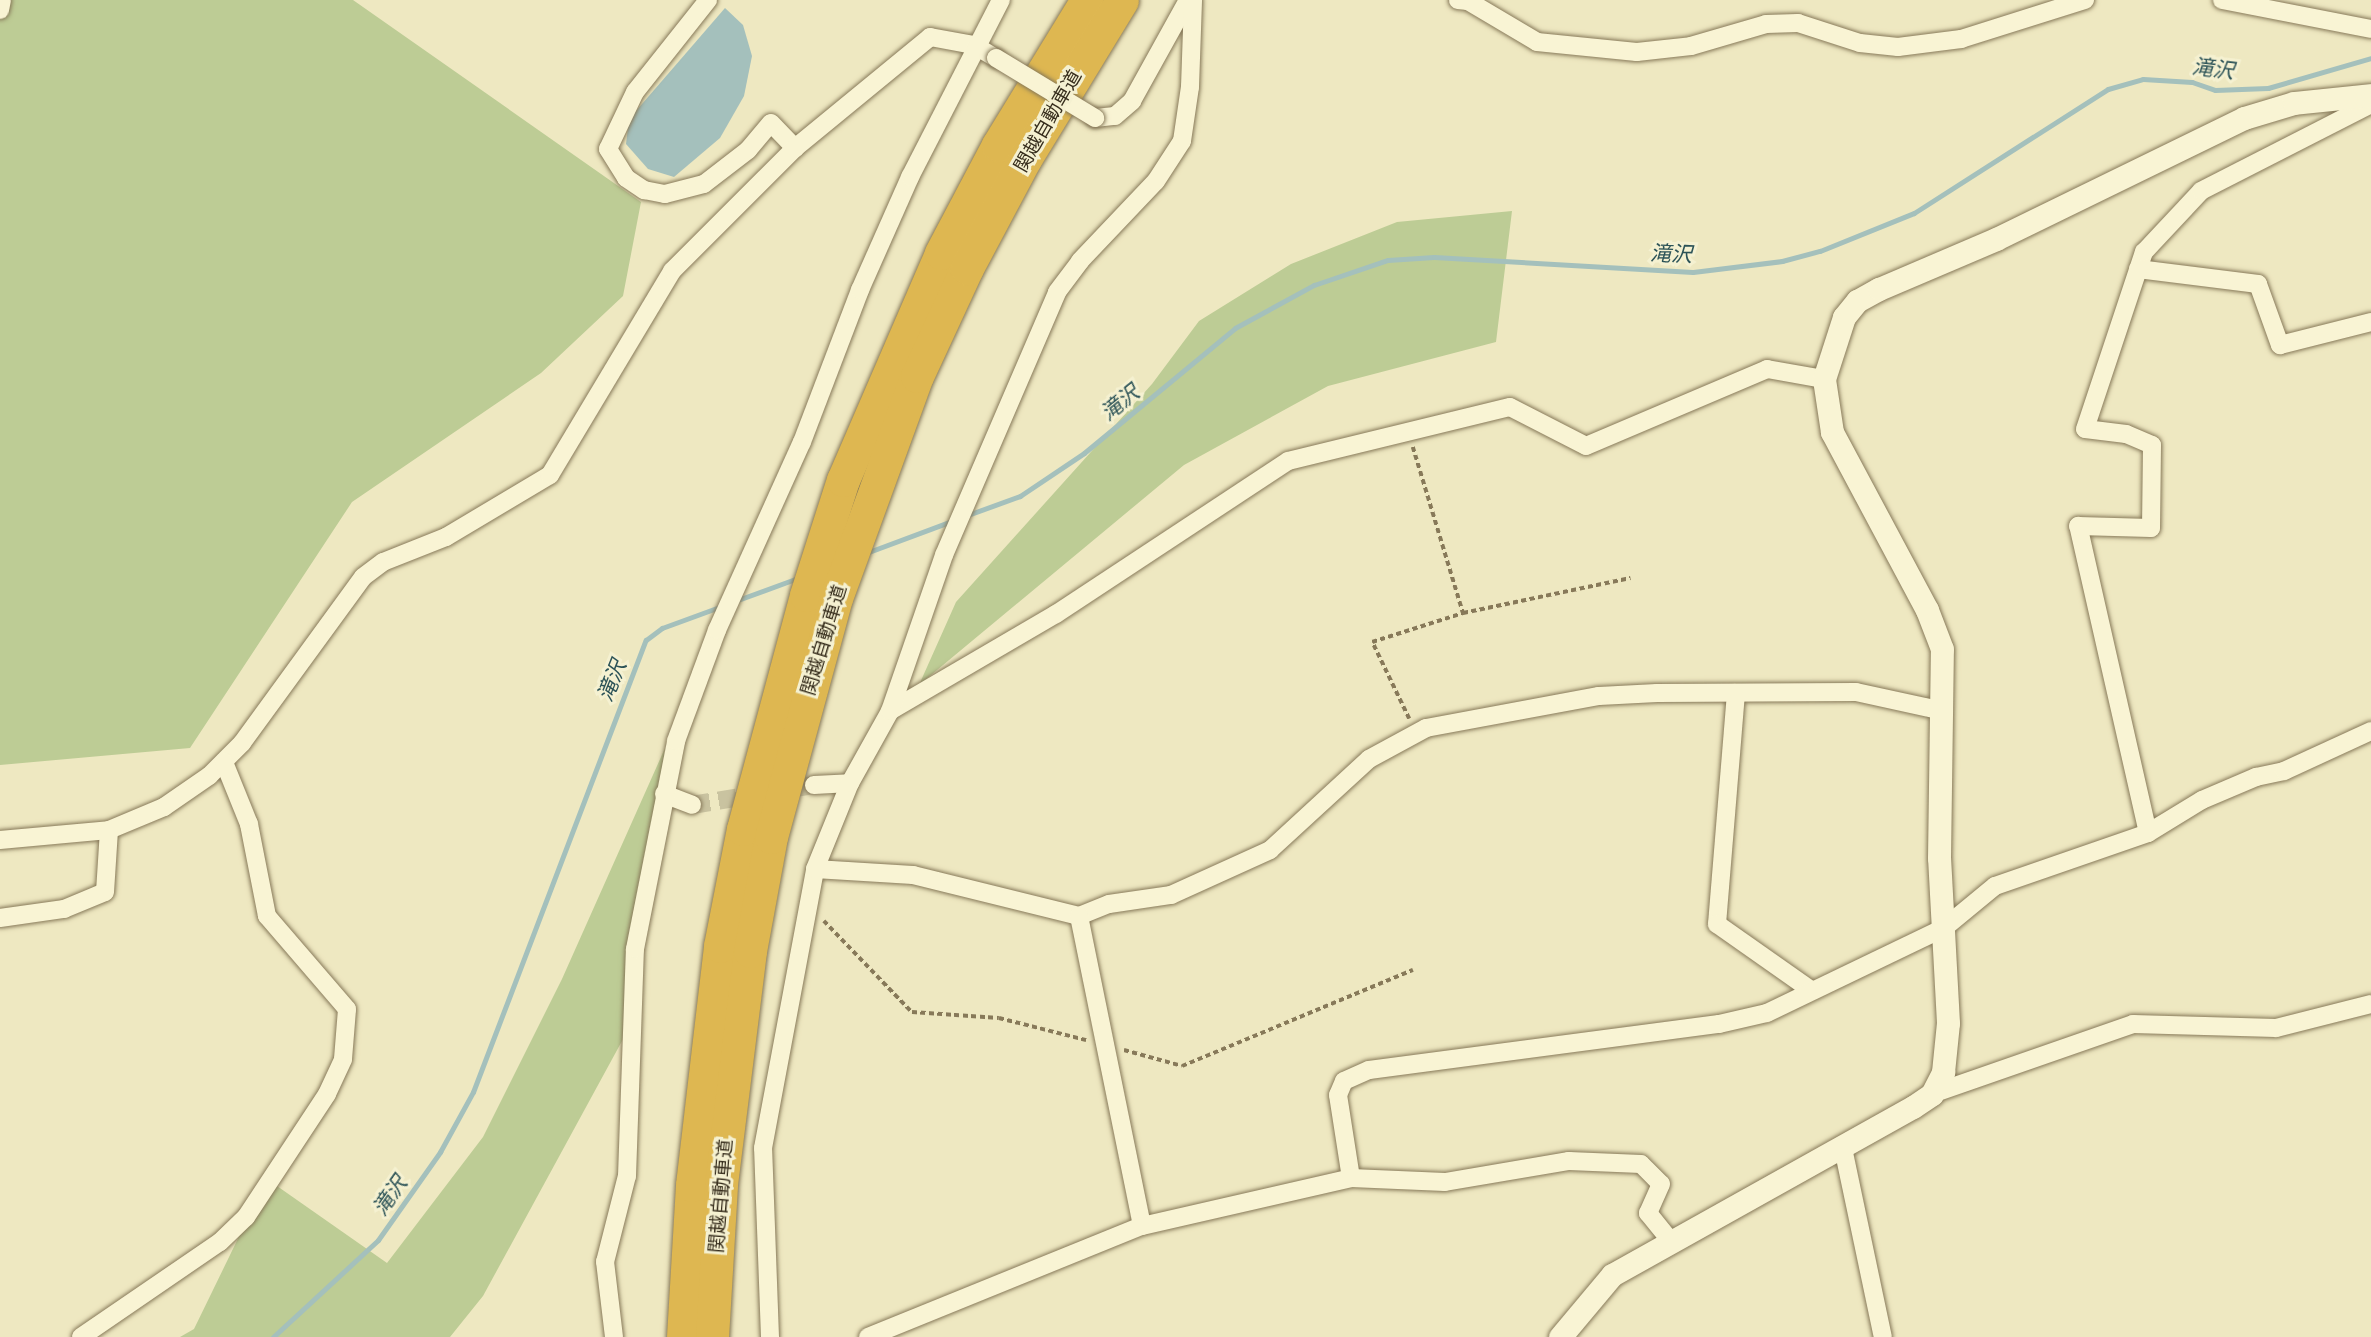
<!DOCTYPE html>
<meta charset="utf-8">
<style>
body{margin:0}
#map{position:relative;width:2371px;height:1337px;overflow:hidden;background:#eee8c1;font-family:Bitter,"Noto Sans JP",serif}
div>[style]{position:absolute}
.green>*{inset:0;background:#bdcc95}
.water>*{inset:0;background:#a4c0bc}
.stream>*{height:5px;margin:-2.5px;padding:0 2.5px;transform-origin:2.5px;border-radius:2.5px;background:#a4c0bc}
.minor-tunnel>*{height:18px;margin-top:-9px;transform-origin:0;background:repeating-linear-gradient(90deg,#c9c3a0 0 18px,transparent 0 27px)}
.path>*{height:3.5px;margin-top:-1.75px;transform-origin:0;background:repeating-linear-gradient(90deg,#877959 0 5px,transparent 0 8.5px)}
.roads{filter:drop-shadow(0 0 2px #877959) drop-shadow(0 0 2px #877959)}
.minor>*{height:18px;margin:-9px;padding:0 9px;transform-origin:9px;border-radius:9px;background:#f9f4d4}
.tertiary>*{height:23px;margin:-11.5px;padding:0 11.5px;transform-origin:11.5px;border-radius:11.5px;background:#f9f4d4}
.motorway>*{height:33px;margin:-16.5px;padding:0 16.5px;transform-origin:16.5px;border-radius:16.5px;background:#deb751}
.bridges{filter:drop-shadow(0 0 2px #877959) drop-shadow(0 0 2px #877959)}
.minor-bridge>*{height:18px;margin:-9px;padding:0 9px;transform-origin:9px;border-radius:9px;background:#f9f4d4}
span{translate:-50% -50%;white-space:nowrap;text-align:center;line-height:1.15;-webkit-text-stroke:6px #f5f1d1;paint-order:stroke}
.street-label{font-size:19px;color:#372e1d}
.water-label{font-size:21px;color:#2c5357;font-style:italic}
</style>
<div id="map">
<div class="green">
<div style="clip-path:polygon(0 0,353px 0,641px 202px,623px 296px,541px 373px,352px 502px,190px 748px,0 765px)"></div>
<div style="clip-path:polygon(1512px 211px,1496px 342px,1328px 386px,1184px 465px,919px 685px,956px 602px,1152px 384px,1199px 321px,1291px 264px,1397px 222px)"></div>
<div style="clip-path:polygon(665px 748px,628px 1030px,483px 1296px,450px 1337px,180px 1337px,194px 1329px,267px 1179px,387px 1263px,483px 1137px,562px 979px)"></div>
</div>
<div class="water">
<div style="clip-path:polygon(725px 8px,743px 25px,752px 56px,744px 96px,720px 138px,674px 177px,648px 169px,626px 144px,629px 119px)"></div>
</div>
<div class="stream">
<div style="left:965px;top:516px;width:59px;rotate:-20deg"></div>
<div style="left:1020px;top:496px;width:77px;rotate:-33.9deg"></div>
<div style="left:1084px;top:453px;width:196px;rotate:-39.6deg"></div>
<div style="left:1235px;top:328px;width:90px;rotate:-28.6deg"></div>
<div style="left:1314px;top:285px;width:78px;rotate:-18.7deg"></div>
<div style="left:1388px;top:260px;width:46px;rotate:-3.7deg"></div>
<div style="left:1434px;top:257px;width:259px;rotate:3.3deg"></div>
<div style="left:1693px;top:272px;width:90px;rotate:-7deg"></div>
<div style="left:1782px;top:261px;width:39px;rotate:-15deg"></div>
<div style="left:1820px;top:251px;width:101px;rotate:-22deg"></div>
<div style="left:1914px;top:213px;width:230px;rotate:-32.6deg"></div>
<div style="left:2108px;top:89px;width:36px;rotate:-16deg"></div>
<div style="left:2143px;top:79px;width:49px;rotate:3.5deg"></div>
<div style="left:2192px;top:82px;width:24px;rotate:19deg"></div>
<div style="left:2215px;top:90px;width:53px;rotate:-2.2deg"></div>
<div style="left:2268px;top:88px;width:107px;rotate:-16.2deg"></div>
<div style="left:866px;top:553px;width:92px;rotate:-20.4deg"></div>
<div style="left:735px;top:601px;width:67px;rotate:-20.1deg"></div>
<div style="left:273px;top:1337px;width:143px;rotate:-42.7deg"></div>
<div style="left:378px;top:1240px;width:108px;rotate:-54.8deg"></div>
<div style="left:440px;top:1152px;width:68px;rotate:-61.2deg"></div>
<div style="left:473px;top:1092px;width:484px;rotate:-69.1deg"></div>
<div style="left:646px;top:640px;width:20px;rotate:-37deg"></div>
<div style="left:662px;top:628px;width:64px;rotate:-20.1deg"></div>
</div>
<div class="minor-tunnel">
<div style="left:692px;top:805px;width:124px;rotate:-9.3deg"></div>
</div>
<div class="path">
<div style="left:1413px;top:447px;width:173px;rotate:73.2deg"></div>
<div style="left:1409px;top:719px;width:85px;rotate:-115.7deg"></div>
<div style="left:1372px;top:642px;width:96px;rotate:-17.7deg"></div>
<div style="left:1463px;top:613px;width:171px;rotate:-11.8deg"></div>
<div style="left:824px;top:921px;width:127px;rotate:46deg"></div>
<div style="left:912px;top:1012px;width:87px;rotate:3.9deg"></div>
<div style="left:999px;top:1018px;width:90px;rotate:14.2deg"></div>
<div style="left:1124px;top:1050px;width:60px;rotate:15.4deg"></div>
<div style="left:1182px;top:1066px;width:250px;rotate:-22.6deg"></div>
</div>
<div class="roads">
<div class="minor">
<div style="left:708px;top:0;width:117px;rotate:128.4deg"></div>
<div style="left:635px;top:92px;width:63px;rotate:115.3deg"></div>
<div style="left:608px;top:149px;width:34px;rotate:58deg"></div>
<div style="left:626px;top:178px;width:22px;rotate:34deg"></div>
<div style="left:644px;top:190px;width:21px;rotate:11deg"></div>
<div style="left:665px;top:194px;width:40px;rotate:-14.4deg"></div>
<div style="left:704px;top:184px;width:56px;rotate:-37.7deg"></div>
<div style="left:748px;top:150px;width:35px;rotate:-50deg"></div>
<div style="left:771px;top:123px;width:35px;rotate:46deg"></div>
<div style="left:1458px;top:0;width:10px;rotate:6deg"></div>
<div style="left:1468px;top:1px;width:80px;rotate:30.7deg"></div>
<div style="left:1537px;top:42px;width:100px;rotate:5.7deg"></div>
<div style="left:1637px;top:52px;width:54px;rotate:-6.3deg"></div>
<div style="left:1691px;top:46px;width:78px;rotate:-16.3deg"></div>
<div style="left:1766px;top:24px;width:32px;rotate:-2deg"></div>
<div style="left:1798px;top:23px;width:65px;rotate:17.9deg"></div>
<div style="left:1860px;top:43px;width:38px;rotate:6deg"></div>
<div style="left:1898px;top:47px;width:64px;rotate:-7.2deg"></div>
<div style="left:1961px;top:39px;width:130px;rotate:-17.5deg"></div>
<div style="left:2222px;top:0;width:152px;rotate:11deg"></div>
<div style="left:0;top:10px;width:10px;rotate:-79deg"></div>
<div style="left:1095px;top:118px;width:20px;rotate:-6deg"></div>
<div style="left:1115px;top:116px;width:23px;rotate:-41deg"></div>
<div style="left:1132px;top:101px;width:115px;rotate:-61deg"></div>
<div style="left:2138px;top:269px;width:121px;rotate:7.1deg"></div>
<div style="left:2258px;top:284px;width:65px;rotate:70.2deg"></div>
<div style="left:2280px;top:345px;width:94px;rotate:-14.2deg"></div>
<div style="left:1736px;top:693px;width:232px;rotate:94.7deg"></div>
<div style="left:1717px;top:924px;width:115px;rotate:35.1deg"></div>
<div style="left:890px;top:711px;width:192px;rotate:-30.3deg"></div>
<div style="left:1056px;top:614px;width:278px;rotate:-33.4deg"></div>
<div style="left:1288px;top:461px;width:228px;rotate:-13.7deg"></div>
<div style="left:1510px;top:407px;width:85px;rotate:27.2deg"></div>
<div style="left:1586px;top:446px;width:197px;rotate:-23deg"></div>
<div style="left:1767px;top:369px;width:58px;rotate:10deg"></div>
<div style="left:814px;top:785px;width:36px;rotate:-3deg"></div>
<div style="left:664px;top:794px;width:30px;rotate:21deg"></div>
<div style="left:2148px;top:833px;width:315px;rotate:-102.8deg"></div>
<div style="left:2078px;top:526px;width:73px;rotate:1.6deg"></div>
<div style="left:2151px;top:528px;width:83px;rotate:-89.3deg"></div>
<div style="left:2152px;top:445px;width:28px;rotate:-157deg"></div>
<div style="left:2126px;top:434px;width:41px;rotate:-173deg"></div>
<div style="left:2085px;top:429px;width:187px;rotate:-71.6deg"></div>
<div style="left:2144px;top:252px;width:83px;rotate:-46.9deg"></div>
<div style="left:2201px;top:191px;width:191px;rotate:-27.1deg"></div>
<div style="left:0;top:840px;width:109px;rotate:-5.2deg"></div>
<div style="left:109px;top:830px;width:60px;rotate:-22.7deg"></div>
<div style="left:164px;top:807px;width:55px;rotate:-34.6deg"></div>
<div style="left:209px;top:776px;width:47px;rotate:-45deg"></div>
<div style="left:242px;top:743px;width:205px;rotate:-53.9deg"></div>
<div style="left:363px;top:577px;width:25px;rotate:-37deg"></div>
<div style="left:383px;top:562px;width:68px;rotate:-21.6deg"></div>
<div style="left:446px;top:537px;width:121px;rotate:-30.8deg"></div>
<div style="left:550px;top:475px;width:238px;rotate:-59.1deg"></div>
<div style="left:672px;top:271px;width:174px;rotate:-45deg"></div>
<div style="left:795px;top:148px;width:175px;rotate:-39.4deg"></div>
<div style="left:930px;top:37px;width:45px;rotate:10.3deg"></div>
<div style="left:974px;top:45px;width:26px;rotate:31deg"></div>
<div style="left:815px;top:869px;width:98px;rotate:3.5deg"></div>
<div style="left:913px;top:875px;width:171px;rotate:13.9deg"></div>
<div style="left:1079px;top:916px;width:32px;rotate:-22deg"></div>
<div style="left:1109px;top:904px;width:63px;rotate:-8.3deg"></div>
<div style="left:1171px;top:895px;width:109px;rotate:-24.4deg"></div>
<div style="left:1270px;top:850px;width:134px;rotate:-42.6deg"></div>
<div style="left:1369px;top:759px;width:65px;rotate:-28.5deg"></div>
<div style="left:1426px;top:728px;width:176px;rotate:-10.5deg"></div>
<div style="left:1599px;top:696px;width:58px;rotate:-3deg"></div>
<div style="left:1657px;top:693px;width:199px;rotate:-0.3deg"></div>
<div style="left:1856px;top:692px;width:89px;rotate:12.3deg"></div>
<div style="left:1079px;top:916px;width:316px;rotate:78.5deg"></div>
<div style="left:0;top:918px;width:65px;rotate:-8deg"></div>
<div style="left:64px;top:909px;width:44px;rotate:-22.5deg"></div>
<div style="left:105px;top:892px;width:62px;rotate:-86.3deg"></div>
<div style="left:1932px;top:1094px;width:213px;rotate:-19.2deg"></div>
<div style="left:2133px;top:1024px;width:143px;rotate:1.6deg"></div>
<div style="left:2276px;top:1028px;width:98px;rotate:-14.2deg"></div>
<div style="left:1843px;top:1148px;width:193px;rotate:78.1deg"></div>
<div style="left:1351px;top:1178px;width:84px;rotate:-98.9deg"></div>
<div style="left:1338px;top:1095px;width:15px;rotate:-67deg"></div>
<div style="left:1344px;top:1081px;width:27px;rotate:-24deg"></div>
<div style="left:1369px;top:1070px;width:353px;rotate:-7.5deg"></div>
<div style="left:1719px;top:1024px;width:49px;rotate:-12.9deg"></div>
<div style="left:1767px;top:1013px;width:196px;rotate:-25.7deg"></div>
<div style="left:1944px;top:928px;width:66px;rotate:-39.5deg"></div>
<div style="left:1995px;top:886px;width:162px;rotate:-19.1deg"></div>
<div style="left:2148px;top:833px;width:63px;rotate:-31.4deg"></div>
<div style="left:2202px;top:800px;width:59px;rotate:-23.1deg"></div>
<div style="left:2256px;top:777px;width:29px;rotate:-12deg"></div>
<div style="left:2284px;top:771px;width:96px;rotate:-24.7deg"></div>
<div style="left:81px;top:1337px;width:168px;rotate:-34.4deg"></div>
<div style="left:220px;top:1242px;width:36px;rotate:-44deg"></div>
<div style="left:246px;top:1217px;width:147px;rotate:-56.6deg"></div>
<div style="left:327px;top:1094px;width:38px;rotate:-65deg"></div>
<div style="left:343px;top:1059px;width:50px;rotate:-85.4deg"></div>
<div style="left:347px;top:1009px;width:123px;rotate:-130.7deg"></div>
<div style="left:267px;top:916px;width:94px;rotate:-101.1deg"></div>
<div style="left:249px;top:824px;width:67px;rotate:-112deg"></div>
<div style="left:614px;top:1337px;width:76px;rotate:-96.8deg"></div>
<div style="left:605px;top:1262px;width:89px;rotate:-75.7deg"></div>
<div style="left:627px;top:1176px;width:227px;rotate:-88deg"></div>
<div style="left:635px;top:949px;width:212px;rotate:-78.8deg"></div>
<div style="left:676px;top:741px;width:118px;rotate:-69.7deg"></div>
<div style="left:717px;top:630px;width:206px;rotate:-65.7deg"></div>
<div style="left:802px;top:442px;width:163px;rotate:-69.1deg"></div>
<div style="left:860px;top:290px;width:124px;rotate:-66.1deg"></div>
<div style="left:910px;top:177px;width:199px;rotate:-62.8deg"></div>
<div style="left:770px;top:1337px;width:189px;rotate:-92.1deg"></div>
<div style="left:763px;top:1148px;width:284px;rotate:-79.4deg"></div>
<div style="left:815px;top:869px;width:93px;rotate:-67.9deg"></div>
<div style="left:850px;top:783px;width:82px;rotate:-60.9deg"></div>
<div style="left:890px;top:711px;width:165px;rotate:-70.9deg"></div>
<div style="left:944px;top:555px;width:286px;rotate:-66.7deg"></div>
<div style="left:1057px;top:292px;width:39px;rotate:-53deg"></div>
<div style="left:1080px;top:261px;width:110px;rotate:-46.5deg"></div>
<div style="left:1156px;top:181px;width:48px;rotate:-57deg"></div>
<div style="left:1182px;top:141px;width:55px;rotate:-81.6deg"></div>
<div style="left:1190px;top:87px;width:87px;rotate:-88deg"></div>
<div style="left:868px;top:1337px;width:296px;rotate:-22.1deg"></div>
<div style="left:1142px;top:1226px;width:214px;rotate:-12.9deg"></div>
<div style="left:1351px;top:1178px;width:94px;rotate:2.4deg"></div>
<div style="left:1445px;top:1182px;width:126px;rotate:-9.6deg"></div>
<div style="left:1569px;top:1161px;width:72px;rotate:2.4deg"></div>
<div style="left:1641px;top:1164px;width:28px;rotate:45deg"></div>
<div style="left:1661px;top:1184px;width:32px;rotate:114deg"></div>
<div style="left:1648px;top:1213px;width:35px;rotate:51deg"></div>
</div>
<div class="tertiary">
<div style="left:1560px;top:1337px;width:81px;rotate:-50deg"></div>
<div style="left:1612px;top:1275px;width:345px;rotate:-29.2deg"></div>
<div style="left:1913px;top:1107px;width:23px;rotate:-34deg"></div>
<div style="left:1932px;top:1094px;width:25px;rotate:-63deg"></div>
<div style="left:1943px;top:1072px;width:49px;rotate:-84.2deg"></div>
<div style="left:1948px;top:1023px;width:165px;rotate:-93.1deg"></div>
<div style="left:1939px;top:858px;width:209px;rotate:-89.2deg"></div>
<div style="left:1942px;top:649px;width:42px;rotate:-111deg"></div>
<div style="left:1927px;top:610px;width:202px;rotate:-118.1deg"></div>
<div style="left:1832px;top:432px;width:54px;rotate:-98.6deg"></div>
<div style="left:1824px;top:379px;width:65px;rotate:-72.1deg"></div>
<div style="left:1844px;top:317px;width:21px;rotate:-51deg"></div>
<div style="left:1857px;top:301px;width:25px;rotate:-29deg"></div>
<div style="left:1879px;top:289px;width:127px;rotate:-23.1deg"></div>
<div style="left:1996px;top:239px;width:276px;rotate:-26deg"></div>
<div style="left:2244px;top:118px;width:52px;rotate:-16.7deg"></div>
<div style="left:2294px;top:103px;width:77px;rotate:-5.9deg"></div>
</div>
<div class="motorway">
<div style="left:683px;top:1337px;width:152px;rotate:-86.6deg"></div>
<div style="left:692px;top:1185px;width:241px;rotate:-83.3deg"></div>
<div style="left:720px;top:946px;width:119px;rotate:-78.9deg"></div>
<div style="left:743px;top:829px;width:242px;rotate:-74.9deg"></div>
<div style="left:806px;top:595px;width:121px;rotate:-72.2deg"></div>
<div style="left:843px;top:480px;width:247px;rotate:-66.6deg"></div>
<div style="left:941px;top:253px;width:122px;rotate:-62.2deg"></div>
<div style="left:998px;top:145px;width:170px;rotate:-58.5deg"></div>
<div style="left:712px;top:1337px;width:153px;rotate:-86.6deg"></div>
<div style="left:721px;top:1184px;width:235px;rotate:-82.9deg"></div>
<div style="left:750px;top:951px;width:116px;rotate:-79.6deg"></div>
<div style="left:771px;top:837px;width:248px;rotate:-74.8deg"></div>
<div style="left:836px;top:598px;width:236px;rotate:-70deg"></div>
<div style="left:917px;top:376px;width:119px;rotate:-65.2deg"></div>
<div style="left:967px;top:268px;width:123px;rotate:-62deg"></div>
<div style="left:1025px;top:159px;width:186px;rotate:-58.6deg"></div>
</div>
</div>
<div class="bridges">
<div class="minor-bridge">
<div style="left:996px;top:58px;width:116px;rotate:31.2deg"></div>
</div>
</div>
<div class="street-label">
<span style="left:1048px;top:121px;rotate:-60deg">関越自動車道</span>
<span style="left:824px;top:640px;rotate:-73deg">関越自動車道</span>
<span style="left:721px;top:1196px;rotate:-85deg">関越自動車道</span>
</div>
<div class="water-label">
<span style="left:2213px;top:69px;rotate:7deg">滝沢</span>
<span style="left:1671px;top:254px;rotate:2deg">滝沢</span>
<span style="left:1120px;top:403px;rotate:-39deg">滝沢</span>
<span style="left:612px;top:681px;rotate:-68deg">滝沢</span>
<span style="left:390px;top:1196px;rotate:-55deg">滝沢</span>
</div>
</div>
